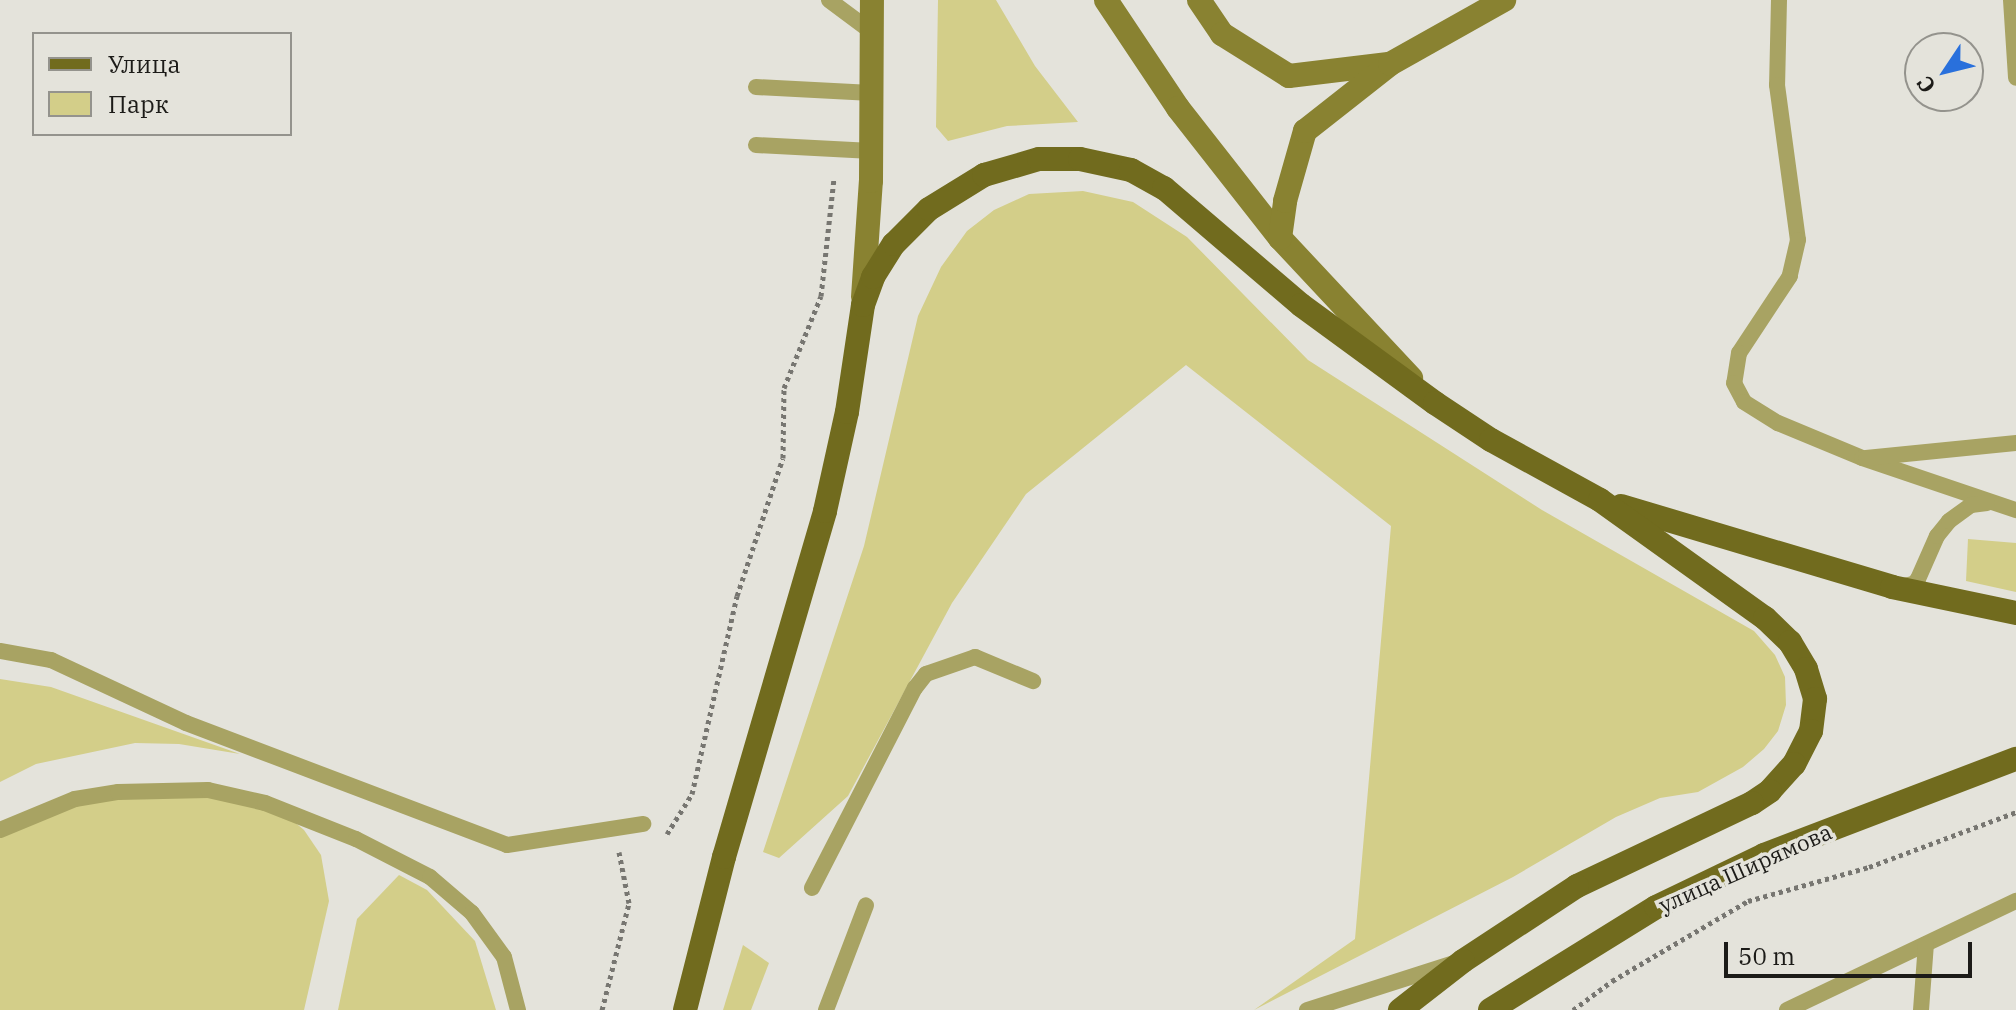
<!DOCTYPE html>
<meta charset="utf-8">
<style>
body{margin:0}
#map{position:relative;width:2016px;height:1010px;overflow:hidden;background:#e4e3db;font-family:"IBM Plex Serif",serif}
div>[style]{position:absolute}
.green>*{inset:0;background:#d3ce89}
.path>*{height:5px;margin-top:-2.5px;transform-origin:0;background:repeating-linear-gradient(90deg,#777671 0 4px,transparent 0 8px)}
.lane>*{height:16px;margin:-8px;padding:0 8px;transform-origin:8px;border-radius:8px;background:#a8a363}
.secondary>*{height:24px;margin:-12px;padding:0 12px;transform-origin:12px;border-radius:12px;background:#898231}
.primary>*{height:24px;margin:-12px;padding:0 12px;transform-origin:12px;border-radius:12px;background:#716b1e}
span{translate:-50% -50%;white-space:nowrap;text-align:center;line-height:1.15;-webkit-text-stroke:7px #e4e3db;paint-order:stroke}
.street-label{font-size:22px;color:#1c1b18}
.legend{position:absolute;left:32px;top:32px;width:260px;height:104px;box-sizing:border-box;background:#e4e3db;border:2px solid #94938d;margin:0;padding:10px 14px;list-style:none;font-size:24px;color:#1c1b18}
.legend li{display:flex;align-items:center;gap:16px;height:40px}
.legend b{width:40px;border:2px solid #94938d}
.north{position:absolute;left:1904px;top:32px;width:80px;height:80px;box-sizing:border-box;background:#e4e3db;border:2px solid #94938d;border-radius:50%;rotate:235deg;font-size:22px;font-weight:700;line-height:32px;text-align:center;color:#1c1b18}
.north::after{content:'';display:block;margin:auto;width:28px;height:36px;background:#2970dc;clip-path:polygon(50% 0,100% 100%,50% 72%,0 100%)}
.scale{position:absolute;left:1724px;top:942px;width:248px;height:36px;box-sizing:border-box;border:4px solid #1c1b18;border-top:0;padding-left:10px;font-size:24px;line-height:28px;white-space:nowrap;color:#1c1b18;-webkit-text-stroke:6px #e4e3db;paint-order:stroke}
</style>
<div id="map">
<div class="green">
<div style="clip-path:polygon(938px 0,996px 0,1035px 66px,1078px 122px,1007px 126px,948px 141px,936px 127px)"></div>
<div style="clip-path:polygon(1083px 191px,1133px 202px,1187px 237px,1308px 360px,1542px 510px,1754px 631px,1775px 655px,1785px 677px,1786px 705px,1778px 731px,1764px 749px,1743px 767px,1698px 792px,1660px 798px,1616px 817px,1513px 877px,1254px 1010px,1355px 939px,1391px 526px,1186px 365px,1026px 494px,952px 603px,848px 796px,779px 858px,763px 852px,864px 546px,918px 316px,941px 267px,967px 231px,994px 210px,1029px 194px)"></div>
<div style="clip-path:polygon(1968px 539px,2016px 543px,2016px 592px,1966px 581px)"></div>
<div style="clip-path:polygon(0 679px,51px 687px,240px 754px,179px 744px,135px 743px,36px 764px,0 782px)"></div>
<div style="clip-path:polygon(134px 794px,213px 794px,291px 819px,304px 830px,321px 855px,329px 901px,304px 1010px,0 1010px,0 831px,67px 807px)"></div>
<div style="clip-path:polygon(399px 875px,427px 890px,475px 941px,496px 1010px,338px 1010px,357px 919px)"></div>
<div style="clip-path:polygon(743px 945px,769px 963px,751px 1010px,723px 1010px)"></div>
</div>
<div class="path">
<div style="left:667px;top:834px;width:47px;rotate:-58deg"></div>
<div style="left:692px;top:794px;width:203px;rotate:-77.2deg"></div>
<div style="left:737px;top:596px;width:145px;rotate:-71.6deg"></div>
<div style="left:783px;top:458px;width:70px;rotate:-89.2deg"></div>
<div style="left:784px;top:388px;width:99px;rotate:-68.1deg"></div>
<div style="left:821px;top:296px;width:118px;rotate:-83.7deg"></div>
<div style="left:602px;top:1010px;width:110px;rotate:-75.8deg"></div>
<div style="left:629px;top:903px;width:52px;rotate:-101.1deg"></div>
<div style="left:1573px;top:1010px;width:49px;rotate:-36.6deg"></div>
<div style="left:1612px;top:981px;width:158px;rotate:-30.5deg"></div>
<div style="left:1748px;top:901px;width:126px;rotate:-15.7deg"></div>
<div style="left:1869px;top:867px;width:157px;rotate:-20.5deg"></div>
</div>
<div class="lane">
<div style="left:829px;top:0;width:54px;rotate:36.7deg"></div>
<div style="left:1779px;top:0;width:85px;rotate:91.3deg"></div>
<div style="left:1777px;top:85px;width:156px;rotate:82.3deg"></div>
<div style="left:1798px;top:240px;width:37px;rotate:103deg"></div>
<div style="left:1790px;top:276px;width:92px;rotate:123.5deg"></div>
<div style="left:1739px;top:353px;width:30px;rotate:99deg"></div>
<div style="left:1734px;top:383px;width:21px;rotate:62deg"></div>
<div style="left:1744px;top:402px;width:40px;rotate:32deg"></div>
<div style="left:1778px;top:423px;width:91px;rotate:22.6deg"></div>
<div style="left:1862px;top:458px;width:163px;rotate:18.7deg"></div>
<div style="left:2011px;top:0;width:78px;rotate:86.3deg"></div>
<div style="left:756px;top:87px;width:116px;rotate:3deg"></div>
<div style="left:756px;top:145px;width:116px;rotate:3deg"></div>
<div style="left:1866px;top:458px;width:151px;rotate:-5.7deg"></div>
<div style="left:1898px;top:587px;width:16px;rotate:-11deg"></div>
<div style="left:1914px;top:584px;width:6px;rotate:-51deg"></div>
<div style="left:1918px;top:579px;width:47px;rotate:-66.2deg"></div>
<div style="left:1937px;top:536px;width:19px;rotate:-51deg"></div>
<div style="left:1949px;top:521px;width:27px;rotate:-36deg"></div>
<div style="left:1971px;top:505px;width:16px;rotate:-7deg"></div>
<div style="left:0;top:651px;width:52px;rotate:10deg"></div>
<div style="left:51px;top:660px;width:149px;rotate:25deg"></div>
<div style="left:186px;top:723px;width:343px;rotate:20.8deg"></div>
<div style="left:507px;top:845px;width:138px;rotate:-8.8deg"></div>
<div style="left:0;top:830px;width:81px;rotate:-22.5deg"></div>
<div style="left:75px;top:799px;width:44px;rotate:-9.2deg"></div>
<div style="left:118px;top:792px;width:90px;rotate:-1.3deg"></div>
<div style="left:208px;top:790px;width:58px;rotate:12.8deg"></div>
<div style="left:265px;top:803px;width:98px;rotate:21.6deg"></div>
<div style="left:356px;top:839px;width:83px;rotate:27.2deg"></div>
<div style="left:430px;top:877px;width:55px;rotate:40.6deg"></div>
<div style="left:472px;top:913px;width:54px;rotate:54deg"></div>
<div style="left:504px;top:957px;width:55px;rotate:75.2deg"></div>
<div style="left:812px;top:888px;width:225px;rotate:-62.8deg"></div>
<div style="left:915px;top:688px;width:18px;rotate:-52deg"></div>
<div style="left:926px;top:674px;width:52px;rotate:-19.1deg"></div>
<div style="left:975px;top:657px;width:63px;rotate:22.5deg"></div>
<div style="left:826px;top:1010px;width:112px;rotate:-69.1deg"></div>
<div style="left:1307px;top:1010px;width:154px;rotate:-17.7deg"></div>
<div style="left:1787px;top:1010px;width:254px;rotate:-25.5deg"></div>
<div style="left:1921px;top:1010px;width:66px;rotate:-85.7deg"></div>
</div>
<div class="secondary">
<div style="left:1106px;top:0;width:130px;rotate:56.3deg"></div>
<div style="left:1178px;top:108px;width:165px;rotate:51.9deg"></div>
<div style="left:1280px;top:238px;width:192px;rotate:46.9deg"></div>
<div style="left:1199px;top:0;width:41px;rotate:55.9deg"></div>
<div style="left:1222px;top:34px;width:79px;rotate:32.1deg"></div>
<div style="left:1289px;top:76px;width:100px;rotate:-6.9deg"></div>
<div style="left:1280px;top:238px;width:37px;rotate:-82deg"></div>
<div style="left:1285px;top:201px;width:73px;rotate:-74.1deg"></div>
<div style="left:1305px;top:131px;width:108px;rotate:-38.2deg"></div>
<div style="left:1390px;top:64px;width:131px;rotate:-29.3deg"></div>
<div style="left:863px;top:297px;width:116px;rotate:-86.1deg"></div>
<div style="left:871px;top:181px;width:181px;rotate:-89.7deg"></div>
</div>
<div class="primary">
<div style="left:1621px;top:506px;width:283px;rotate:16.6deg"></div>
<div style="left:1892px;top:587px;width:127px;rotate:11.8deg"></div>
<div style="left:685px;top:1010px;width:158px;rotate:-75.7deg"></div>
<div style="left:724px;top:857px;width:360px;rotate:-73.7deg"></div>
<div style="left:825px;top:511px;width:101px;rotate:-77.5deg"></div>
<div style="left:847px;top:412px;width:108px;rotate:-81.5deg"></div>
<div style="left:863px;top:305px;width:30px;rotate:-70deg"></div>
<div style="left:873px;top:277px;width:39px;rotate:-58deg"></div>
<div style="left:894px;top:244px;width:49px;rotate:-45deg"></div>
<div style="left:929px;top:209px;width:65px;rotate:-31.7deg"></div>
<div style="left:984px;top:175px;width:57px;rotate:-16.2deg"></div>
<div style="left:1039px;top:159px;width:41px"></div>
<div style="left:1080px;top:159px;width:52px;rotate:12.2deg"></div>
<div style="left:1131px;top:170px;width:38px;rotate:29deg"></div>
<div style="left:1164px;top:188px;width:180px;rotate:40.5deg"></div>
<div style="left:1301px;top:305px;width:166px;rotate:36.2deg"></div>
<div style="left:1435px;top:403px;width:67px;rotate:33.5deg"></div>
<div style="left:1491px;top:440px;width:124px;rotate:28.8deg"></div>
<div style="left:1600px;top:500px;width:203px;rotate:35.6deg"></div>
<div style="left:1765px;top:618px;width:35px;rotate:44deg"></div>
<div style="left:1790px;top:642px;width:31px;rotate:59deg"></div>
<div style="left:1806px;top:669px;width:31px;rotate:73deg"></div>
<div style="left:1815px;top:699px;width:32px;rotate:97deg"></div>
<div style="left:1811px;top:731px;width:37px;rotate:117deg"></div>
<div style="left:1794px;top:764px;width:36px;rotate:132deg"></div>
<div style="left:1770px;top:791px;width:22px;rotate:146deg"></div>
<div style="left:1752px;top:803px;width:194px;rotate:154.6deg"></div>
<div style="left:1577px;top:886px;width:136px;rotate:146.7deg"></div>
<div style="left:1463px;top:961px;width:80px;rotate:142.1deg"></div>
<div style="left:1490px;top:1010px;width:195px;rotate:-31.8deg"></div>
<div style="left:1656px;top:907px;width:120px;rotate:-25.7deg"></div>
<div style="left:1764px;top:855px;width:270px;rotate:-20.9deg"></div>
</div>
<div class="street-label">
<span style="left:1745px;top:868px;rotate:-24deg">улица Ширямова</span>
</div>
<ul class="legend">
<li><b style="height:10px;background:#716b1e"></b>Улица</li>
<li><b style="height:22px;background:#d3ce89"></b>Парк</li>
</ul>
<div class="north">С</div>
<div class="scale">50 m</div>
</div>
